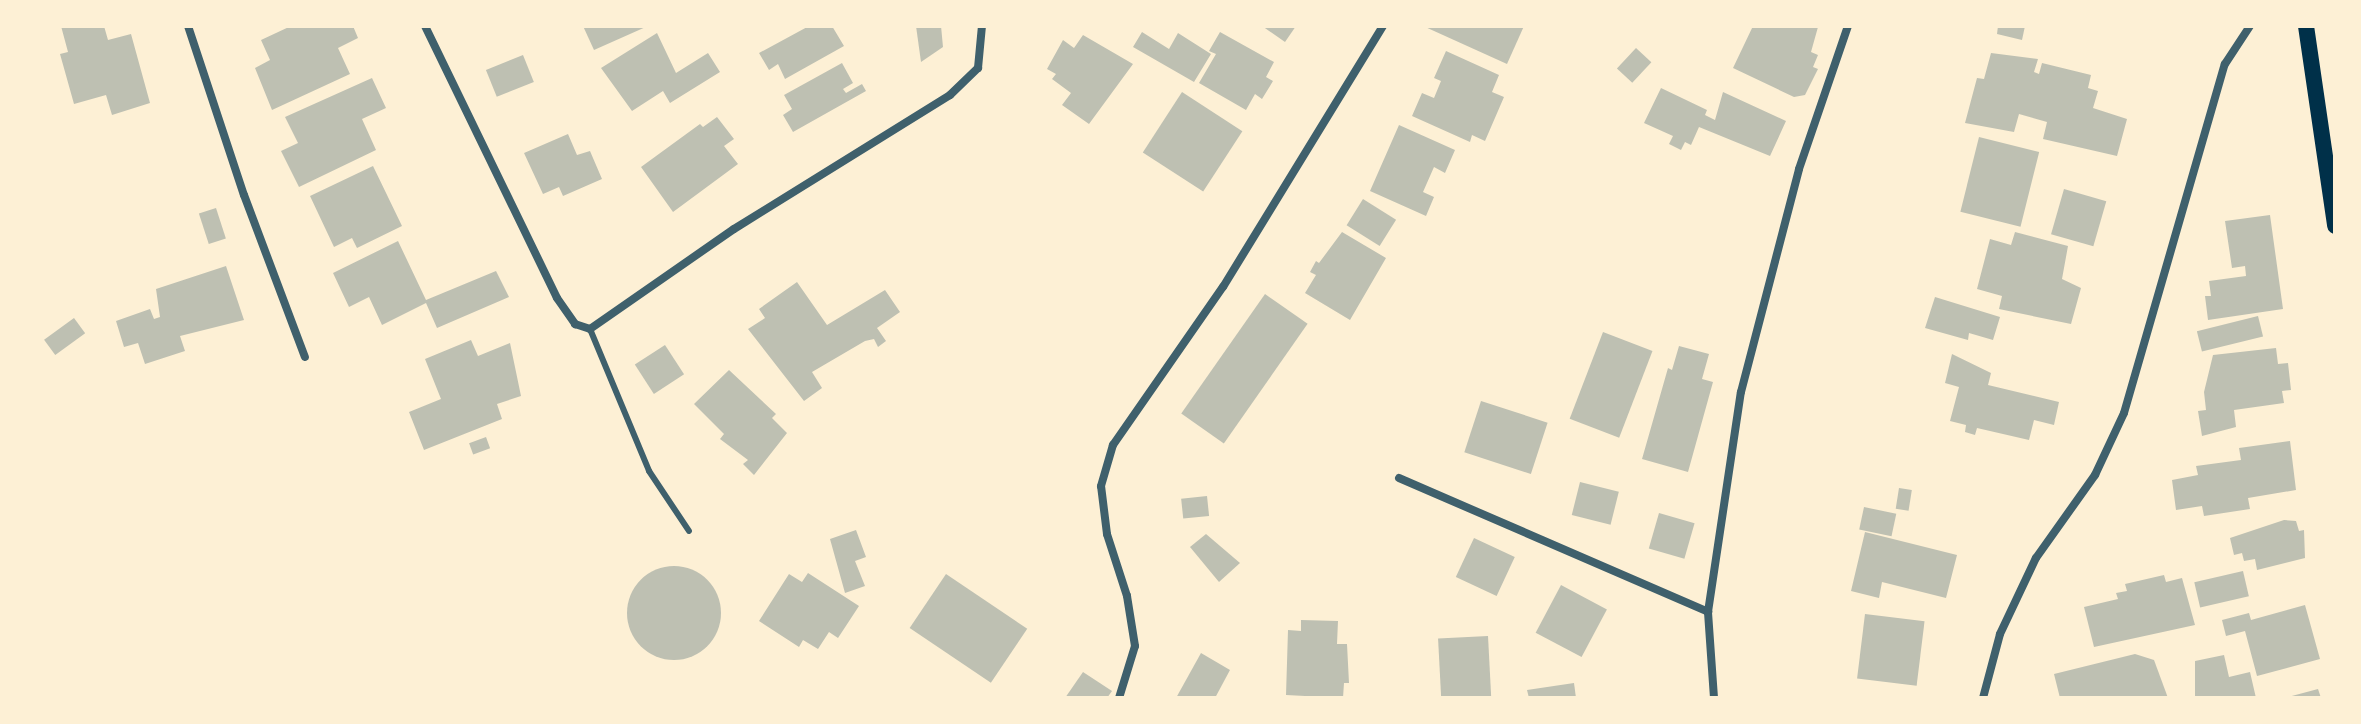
<!DOCTYPE html>
<style>
body{margin:0}
#map{position:relative;width:2361px;height:724px;overflow:hidden;background:#fdf0d5;font-family:"Golos Text",sans-serif}
div>[style]{position:absolute}
.building>*{inset:0;background:#bec0b2;transform-origin:0 0}
.round{border-radius:50%}
.service>*{height:6px;margin:-3px;padding:0 3px;transform-origin:3px;border-radius:3px;background:#3f606c}
.minor>*{height:8px;margin:-4px;padding:0 4px;transform-origin:4px;border-radius:4px;background:#3f606c}
.secondary>*{height:16px;margin:-8px;padding:0 8px;transform-origin:8px;border-radius:8px;background:#003049}
span{translate:-50% -50%;white-space:nowrap;text-align:center;line-height:1.15;-webkit-text-stroke:7px #fdf0d5;paint-order:stroke}
.frame{position:absolute;inset:0;border:28px solid #fdf0d5;pointer-events:none}
</style>
<div id="map">
<div class="building">
<div style="clip-path:polygon(61px 26px,104px 26px,108px 40px,131px 34px,150px 103px,112px 115px,106px 95px,74px 104px,60px 54px,68px 52px)"></div>
<div style="clip-path:polygon(291px 26px,353px 26px,358px 38px,338px 48px,350px 74px,272px 110px,255px 68px,270px 60px,261px 40px)"></div>
<div style="clip-path:polygon(583px 26px,648px 26px,594px 50px)"></div>
<div style="clip-path:polygon(809px 26px,832px 26px,844px 46px,785px 79px,778px 64px,769px 70px,759px 53px)"></div>
<div style="clip-path:polygon(916px 26px,941px 26px,943px 47px,921px 62px)"></div>
<div style="clip-path:polygon(1262px 26px,1296px 26px,1285px 42px)"></div>
<div style="clip-path:polygon(1423px 26px,1524px 26px,1507px 64px)"></div>
<div style="clip-path:polygon(1753px 26px,1818px 27px,1811px 52px,1818px 55px,1813px 67px,1818px 69px,1805px 95px,1794px 97px,1733px 68px)"></div>
<div style="clip-path:polygon(1998px 26px,2025px 26px,2022px 40px,1997px 34px)"></div>
<div style="clip-path:polygon(1142px 32px,1169px 49px,1178px 33px,1211px 54px,1194px 82px,1133px 47px)"></div>
<div style="clip-path:polygon(1220px 32px,1274px 62px,1266px 77px,1273px 81px,1262px 99px,1255px 94px,1246px 110px,1199px 83px,1216px 54px,1209px 51px)"></div>
<div style="clip-path:polygon(657px 33px,676px 73px,708px 53px,720px 72px,670px 103px,663px 91px,632px 111px,601px 68px)"></div>
<div style="clip-path:polygon(1083px 35px,1133px 64px,1089px 124px,1062px 105px,1071px 93px,1052px 79px,1056px 74px,1047px 69px,1063px 40px,1074px 48px)"></div>
<div style="left:1636px;top:48px;width:21px;height:28px;rotate:43deg"></div>
<div style="clip-path:polygon(1446px 51px,1499px 75px,1492px 92px,1504px 97px,1485px 141px,1472px 135px,1470px 142px,1412px 116px,1422px 93px,1434px 98px,1441px 81px,1434px 78px)"></div>
<div style="clip-path:polygon(1991px 53px,2038px 59px,2034px 72px,2039px 74px,2042px 63px,2091px 75px,2088px 88px,2098px 91px,2093px 108px,2127px 119px,2117px 156px,2043px 139px,2047px 122px,2019px 114px,2014px 132px,1965px 123px,1977px 78px,1984px 79px)"></div>
<div style="left:523px;top:55px;width:29px;height:40px;rotate:68deg"></div>
<div style="clip-path:polygon(842px 63px,853px 83px,843px 89px,846px 93px,862px 84px,866px 91px,793px 132px,783px 115px,792px 109px,784px 95px)"></div>
<div style="clip-path:polygon(372px 78px,386px 108px,362px 119px,376px 150px,299px 187px,281px 151px,298px 143px,285px 117px)"></div>
<div style="clip-path:polygon(1661px 88px,1707px 110px,1705px 115px,1715px 120px,1723px 92px,1786px 121px,1770px 156px,1699px 127px,1691px 145px,1685px 142px,1681px 150px,1669px 144px,1673px 136px,1644px 123px)"></div>
<div style="left:1182px;top:92px;width:72px;height:72px;rotate:33deg"></div>
<div style="clip-path:polygon(717px 117px,734px 139px,724px 146px,738px 164px,673px 212px,641px 167px,700px 124px,703px 127px)"></div>
<div style="clip-path:polygon(1399px 125px,1455px 150px,1445px 173px,1434px 167px,1423px 192px,1434px 197px,1426px 216px,1370px 191px)"></div>
<div style="clip-path:polygon(568px 134px,577px 155px,590px 151px,602px 179px,563px 196px,559px 187px,543px 194px,524px 153px)"></div>
<div style="left:1979px;top:137px;width:62px;height:77px;rotate:14deg"></div>
<div style="clip-path:polygon(373px 166px,402px 226px,357px 248px,352px 238px,334px 247px,310px 196px)"></div>
<div style="left:2064px;top:189px;width:44px;height:47px;rotate:16deg"></div>
<div style="left:1363px;top:199px;width:39px;height:31px;rotate:32deg"></div>
<div style="left:216px;top:208px;width:32px;height:18px;rotate:72deg"></div>
<div style="clip-path:polygon(2270px 215px,2283px 309px,2208px 320px,2205px 296px,2211px 296px,2209px 281px,2246px 276px,2245px 266px,2232px 268px,2225px 221px)"></div>
<div style="clip-path:polygon(1342px 232px,1386px 258px,1350px 320px,1305px 293px,1316px 275px,1310px 272px,1316px 261px,1319px 263px)"></div>
<div style="clip-path:polygon(2015px 232px,2068px 246px,2062px 279px,2081px 288px,2071px 324px,1999px 309px,2002px 296px,1977px 289px,1990px 239px,2011px 245px)"></div>
<div style="clip-path:polygon(398px 241px,426px 300px,496px 271px,509px 297px,437px 328px,426px 303px,382px 325px,369px 297px,349px 307px,333px 273px)"></div>
<div style="clip-path:polygon(226px 266px,244px 320px,180px 336px,185px 351px,145px 364px,138px 343px,124px 347px,116px 321px,150px 309px,154px 319px,160px 317px,156px 289px)"></div>
<div style="clip-path:polygon(797px 282px,827px 325px,885px 290px,900px 312px,877px 328px,886px 341px,878px 347px,874px 339px,865px 341px,812px 372px,822px 388px,804px 401px,748px 329px,765px 318px,759px 309px)"></div>
<div style="left:1265px;top:294px;width:52px;height:146px;rotate:35deg"></div>
<div style="clip-path:polygon(1935px 297px,2000px 317px,1993px 340px,1969px 333px,1968px 340px,1925px 328px)"></div>
<div style="left:2258px;top:316px;width:21px;height:63px;rotate:76deg"></div>
<div style="left:74px;top:318px;width:19px;height:37px;rotate:54deg"></div>
<div style="left:1603px;top:332px;width:53px;height:93px;rotate:21deg"></div>
<div style="clip-path:polygon(471px 340px,478px 356px,510px 343px,521px 396px,497px 404px,502px 419px,424px 450px,409px 412px,441px 399px,425px 359px)"></div>
<div style="left:665px;top:345px;width:35px;height:36px;rotate:57deg"></div>
<div style="clip-path:polygon(1679px 346px,1709px 354px,1702px 379px,1713px 382px,1688px 472px,1642px 459px,1668px 368px,1672px 370px)"></div>
<div style="clip-path:polygon(2276px 348px,2278px 364px,2288px 363px,2291px 390px,2282px 391px,2284px 403px,2234px 410px,2236px 427px,2202px 436px,2198px 411px,2206px 410px,2204px 392px,2213px 355px)"></div>
<div style="clip-path:polygon(1952px 354px,1991px 373px,1988px 385px,2059px 402px,2054px 425px,2034px 420px,2029px 440px,1977px 428px,1975px 435px,1965px 432px,1966px 425px,1950px 421px,1959px 387px,1945px 383px)"></div>
<div style="clip-path:polygon(729px 370px,776px 414px,772px 418px,787px 433px,754px 475px,743px 464px,748px 460px,720px 439px,724px 434px,694px 404px)"></div>
<div style="left:1481px;top:401px;width:70px;height:54px;rotate:18deg"></div>
<div style="left:486px;top:437px;width:12px;height:18px;rotate:70deg"></div>
<div style="clip-path:polygon(2290px 441px,2296px 490px,2248px 498px,2250px 509px,2204px 516px,2202px 506px,2176px 510px,2172px 480px,2198px 475px,2196px 466px,2241px 460px,2239px 448px)"></div>
<div style="left:1580px;top:482px;width:40px;height:34px;rotate:14deg"></div>
<div style="left:1899px;top:488px;width:13px;height:21px;rotate:9deg"></div>
<div style="left:1207px;top:496px;width:20px;height:26px;rotate:84deg"></div>
<div style="left:1864px;top:507px;width:33px;height:23px;rotate:12deg"></div>
<div style="left:1659px;top:513px;width:37px;height:37px;rotate:16deg"></div>
<div style="clip-path:polygon(2284px 520px,2296px 521px,2299px 531px,2304px 530px,2305px 558px,2257px 570px,2255px 559px,2244px 561px,2242px 553px,2234px 555px,2230px 538px)"></div>
<div style="clip-path:polygon(856px 530px,866px 557px,855px 561px,865px 586px,845px 593px,830px 539px)"></div>
<div style="clip-path:polygon(1865px 532px,1957px 555px,1946px 598px,1882px 582px,1879px 598px,1851px 591px)"></div>
<div style="clip-path:polygon(1206px 534px,1240px 563px,1219px 582px,1190px 547px)"></div>
<div style="left:1474px;top:538px;width:45px;height:43px;rotate:25deg"></div>
<div class="round" style="left:627px;top:566px;width:94px;height:94px"></div>
<div style="left:2243px;top:571px;width:26px;height:50px;rotate:77deg"></div>
<div style="clip-path:polygon(808px 573px,859px 606px,838px 638px,829px 632px,818px 649px,803px 640px,799px 647px,759px 621px,789px 574px,802px 582px)"></div>
<div style="left:946px;top:574px;width:98px;height:65px;rotate:34deg"></div>
<div style="clip-path:polygon(2164px 575px,2166px 582px,2182px 578px,2195px 625px,2094px 647px,2084px 607px,2118px 599px,2116px 593px,2127px 591px,2125px 584px)"></div>
<div style="left:1561px;top:585px;width:52px;height:54px;rotate:28deg"></div>
<div style="clip-path:polygon(2305px 605px,2320px 659px,2257px 676px,2245px 631px,2226px 636px,2222px 620px,2249px 613px,2251px 620px)"></div>
<div style="left:1865px;top:614px;width:60px;height:65px;rotate:7deg"></div>
<div style="clip-path:polygon(1301px 620px,1338px 621px,1337px 644px,1347px 644px,1349px 683px,1344px 683px,1343px 698px,1286px 695px,1288px 630px,1301px 631px)"></div>
<div style="left:1488px;top:636px;width:62px;height:50px;rotate:87deg"></div>
<div style="clip-path:polygon(1201px 653px,1230px 670px,1215px 698px,1176px 698px)"></div>
<div style="clip-path:polygon(2135px 654px,2154px 660px,2168px 698px,2060px 698px,2054px 674px)"></div>
<div style="clip-path:polygon(2224px 655px,2229px 677px,2250px 672px,2256px 698px,2195px 698px,2195px 661px)"></div>
<div style="clip-path:polygon(1083px 672px,1112px 691px,1107px 698px,1065px 698px)"></div>
<div style="clip-path:polygon(1574px 683px,1576px 698px,1529px 698px,1527px 690px)"></div>
<div style="clip-path:polygon(2318px 689px,2321px 698px,2288px 698px,2288px 697px)"></div>
</div>
<div class="service">
<div style="left:590px;top:329px;width:154px;rotate:67.4deg"></div>
<div style="left:649px;top:471px;width:72px;rotate:56.3deg"></div>
</div>
<div class="minor">
<div style="left:188px;top:26px;width:178px;rotate:71.7deg"></div>
<div style="left:244px;top:195px;width:173px;rotate:69.4deg"></div>
<div style="left:425px;top:26px;width:302px;rotate:64.1deg"></div>
<div style="left:557px;top:298px;width:32px;rotate:55deg"></div>
<div style="left:575px;top:324px;width:16px;rotate:18deg"></div>
<div style="left:590px;top:329px;width:175px;rotate:-34.8deg"></div>
<div style="left:734px;top:229px;width:254px;rotate:-31.8deg"></div>
<div style="left:950px;top:95px;width:39px;rotate:-44deg"></div>
<div style="left:978px;top:68px;width:42px;rotate:-84.6deg"></div>
<div style="left:1399px;top:478px;width:337px;rotate:23.4deg"></div>
<div style="left:1119px;top:698px;width:54px;rotate:-72.9deg"></div>
<div style="left:1135px;top:646px;width:51px;rotate:-99.1deg"></div>
<div style="left:1127px;top:596px;width:65px;rotate:-107.9deg"></div>
<div style="left:1107px;top:534px;width:48px;rotate:-97.1deg"></div>
<div style="left:1101px;top:486px;width:43px;rotate:-73.7deg"></div>
<div style="left:1113px;top:445px;width:193px;rotate:-55.2deg"></div>
<div style="left:1223px;top:287px;width:306px;rotate:-58.5deg"></div>
<div style="left:1714px;top:698px;width:86px;rotate:-94deg"></div>
<div style="left:1708px;top:612px;width:222px;rotate:-81.5deg"></div>
<div style="left:1741px;top:392px;width:230px;rotate:-75.4deg"></div>
<div style="left:1799px;top:169px;width:151px;rotate:-71.1deg"></div>
<div style="left:1983px;top:698px;width:66px;rotate:-75.1deg"></div>
<div style="left:2000px;top:634px;width:84px;rotate:-64.7deg"></div>
<div style="left:2036px;top:558px;width:102px;rotate:-54.6deg"></div>
<div style="left:2095px;top:475px;width:68px;rotate:-64.9deg"></div>
<div style="left:2124px;top:413px;width:363px;rotate:-73.9deg"></div>
<div style="left:2225px;top:64px;width:45px;rotate:-56.7deg"></div>
</div>
<div class="secondary">
<div style="left:2306px;top:26px;width:202px;rotate:81.7deg"></div>
</div>
<div class="frame"></div>
</div>
